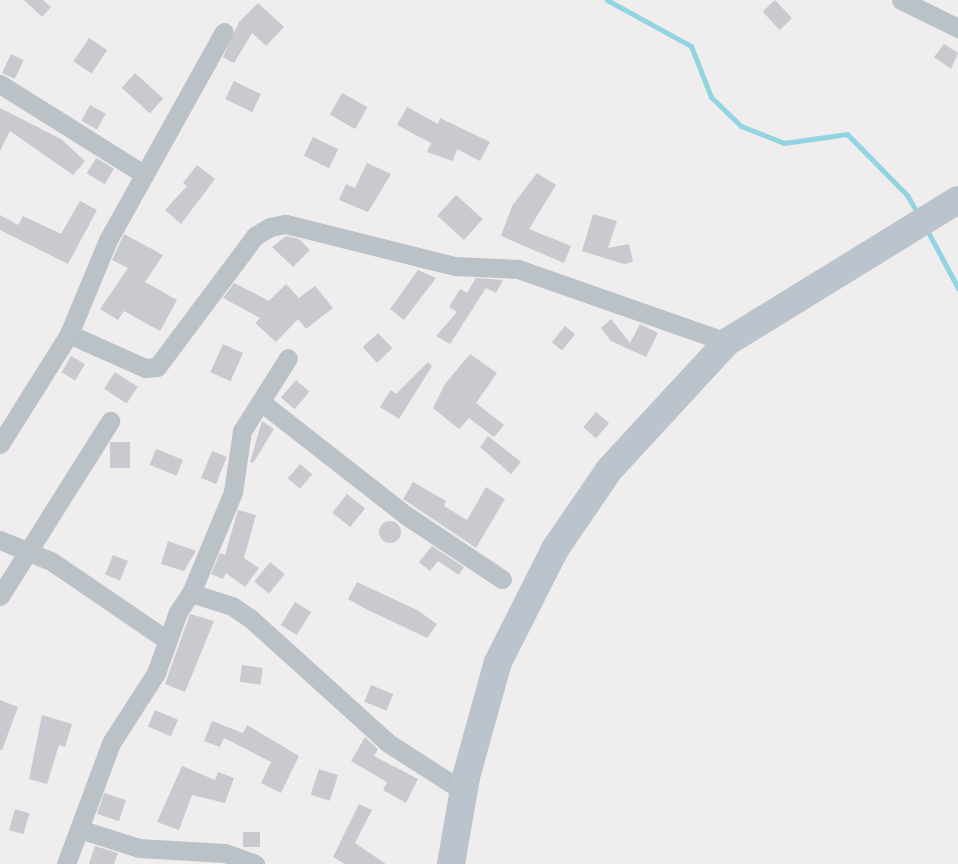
<!DOCTYPE html>
<style>
body{margin:0}
#map{position:relative;width:958px;height:864px;overflow:hidden;background:#efeded;font-family:Mulish,sans-serif}
div>[style]{position:absolute}
.stream>*{height:5px;margin:-2.5px;padding:0 2.5px;transform-origin:2.5px;border-radius:2.5px;background:#92d4e0}
.building>*{inset:0;background:#c8cacf;transform-origin:0 0}
.round{border-radius:50%}
.street>*{height:19px;margin:-9.5px;padding:0 9.5px;transform-origin:9.5px;border-radius:9.5px;background:#bac2c8}
.secondary>*{height:28px;margin:-14px;padding:0 14px;transform-origin:14px;border-radius:14px;background:#bbc4cd}
span{translate:-50% -50%;white-space:nowrap;text-align:center;line-height:1.15;-webkit-text-stroke:5px #fff;paint-order:stroke}
</style>
<div id="map">
<div class="stream">
<div style="left:607px;top:0;width:96px;rotate:28.7deg"></div>
<div style="left:691px;top:46px;width:55px;rotate:68.6deg"></div>
<div style="left:711px;top:97px;width:42px;rotate:44deg"></div>
<div style="left:741px;top:126px;width:46px;rotate:21.6deg"></div>
<div style="left:784px;top:143px;width:64px;rotate:-8.1deg"></div>
<div style="left:847px;top:134px;width:86px;rotate:45.5deg"></div>
<div style="left:907px;top:195px;width:24px;rotate:60deg"></div>
<div style="left:927px;top:230px;width:66px;rotate:61.9deg"></div>
</div>
<div class="building">
<div style="clip-path:polygon(24px 0,43px 0,51px 7px,42px 17px)"></div>
<div style="left:775px;top:0;width:25px;height:17px;rotate:47deg"></div>
<div style="clip-path:polygon(258px 3px,284px 27px,266px 46px,252px 33px,234px 63px,223px 57px,239px 22px)"></div>
<div style="left:89px;top:38px;width:22px;height:28px;rotate:34deg"></div>
<div style="clip-path:polygon(944px 44px,958px 53px,951px 69px,934px 57px)"></div>
<div style="left:11px;top:54px;width:14px;height:21px;rotate:25deg"></div>
<div style="left:135px;top:73px;width:38px;height:20px;rotate:42deg"></div>
<div style="left:234px;top:81px;width:30px;height:20px;rotate:26deg"></div>
<div style="left:342px;top:93px;width:29px;height:25px;rotate:29deg"></div>
<div style="left:90px;top:105px;width:18px;height:18px;rotate:29deg"></div>
<div style="clip-path:polygon(407px 107px,438px 124px,440px 118px,490px 142px,480px 161px,457px 149px,453px 161px,427px 152px,431px 143px,397px 125px)"></div>
<div style="clip-path:polygon(0 108px,61px 139px,85px 161px,73px 175px,10px 131px,0 151px)"></div>
<div style="left:313px;top:137px;width:28px;height:21px;rotate:26deg"></div>
<div style="left:96px;top:158px;width:21px;height:18px;rotate:31deg"></div>
<div style="clip-path:polygon(367px 163px,391px 174px,368px 212px,339px 200px,346px 184px,355px 188px)"></div>
<div style="clip-path:polygon(197px 165px,215px 179px,181px 224px,165px 210px,187px 186px,183px 183px)"></div>
<div style="clip-path:polygon(537px 173px,556px 185px,529px 229px,571px 246px,564px 263px,501px 236px,512px 206px)"></div>
<div style="left:456px;top:195px;width:36px;height:28px;rotate:42deg"></div>
<div style="clip-path:polygon(80px 201px,97px 210px,68px 264px,0 230px,0 215px,18px 225px,23px 216px,61px 234px)"></div>
<div style="clip-path:polygon(593px 214px,617px 221px,608px 248px,629px 244px,633px 262px,624px 264px,582px 251px)"></div>
<div style="clip-path:polygon(124px 234px,163px 255px,145px 282px,177px 300px,160px 331px,124px 311px,118px 320px,100px 309px,128px 268px,112px 260px)"></div>
<div style="clip-path:polygon(286px 236px,299px 239px,310px 250px,293px 267px,272px 247px)"></div>
<div style="clip-path:polygon(418px 270px,436px 278px,404px 320px,390px 309px)"></div>
<div style="clip-path:polygon(476px 278px,503px 280px,496px 293px,486px 288px,450px 344px,436px 336px,457px 312px,449px 307px,460px 289px,467px 293px)"></div>
<div style="clip-path:polygon(234px 283px,269px 301px,286px 284px,299px 298px,315px 286px,333px 308px,306px 329px,298px 319px,276px 342px,255px 323px,260px 318px,223px 298px)"></div>
<div style="clip-path:polygon(611px 319px,630px 343px,640px 324px,658px 333px,646px 357px,611px 341px,601px 328px)"></div>
<div style="left:565px;top:326px;width:13px;height:21px;rotate:39deg"></div>
<div style="left:378px;top:333px;width:21px;height:21px;rotate:47deg"></div>
<div style="left:223px;top:344px;width:22px;height:31px;rotate:24deg"></div>
<div style="clip-path:polygon(470px 354px,497px 373px,476px 403px,504px 425px,494px 437px,469px 418px,459px 429px,433px 408px,445px 384px)"></div>
<div style="left:71px;top:356px;width:16px;height:19px;rotate:30deg"></div>
<div style="clip-path:polygon(428px 362px,432px 366px,399px 419px,380px 407px,391px 390px,396px 394px)"></div>
<div style="left:115px;top:372px;width:27px;height:20px;rotate:33deg"></div>
<div style="left:296px;top:380px;width:18px;height:23px;rotate:41deg"></div>
<div style="left:596px;top:412px;width:17px;height:20px;rotate:40deg"></div>
<div style="clip-path:polygon(262px 421px,274px 429px,253px 463px,250px 462px)"></div>
<div style="clip-path:polygon(488px 436px,521px 462px,511px 474px,480px 447px)"></div>
<div style="left:110px;top:442px;width:20px;height:26px"></div>
<div style="left:156px;top:449px;width:29px;height:17px;rotate:22deg"></div>
<div style="left:212px;top:451px;width:16px;height:29px;rotate:22deg"></div>
<div style="left:300px;top:464px;width:16px;height:19px;rotate:40deg"></div>
<div style="clip-path:polygon(413px 482px,446px 501px,444px 506px,467px 520px,486px 487px,505px 499px,476px 548px,403px 499px)"></div>
<div style="left:347px;top:494px;width:23px;height:24px;rotate:38deg"></div>
<div style="clip-path:polygon(238px 510px,256px 515px,244px 558px,259px 568px,245px 587px,226px 573px,223px 579px,211px 574px,220px 553px,225px 555px)"></div>
<div class="round" style="left:379px;top:521px;width:22px;height:22px"></div>
<div style="clip-path:polygon(168px 541px,196px 551px,184px 571px,161px 564px)"></div>
<div style="clip-path:polygon(432px 546px,464px 567px,459px 575px,438px 561px,430px 571px,419px 562px)"></div>
<div style="left:113px;top:555px;width:16px;height:21px;rotate:22deg"></div>
<div style="left:270px;top:562px;width:19px;height:25px;rotate:39deg"></div>
<div style="clip-path:polygon(357px 582px,417px 610px,437px 624px,427px 638px,364px 608px,348px 599px)"></div>
<div style="left:295px;top:602px;width:19px;height:27px;rotate:32deg"></div>
<div style="clip-path:polygon(190px 614px,214px 621px,185px 692px,165px 684px)"></div>
<div style="left:242px;top:665px;width:21px;height:17px;rotate:8deg"></div>
<div style="left:371px;top:685px;width:24px;height:18px;rotate:22deg"></div>
<div style="clip-path:polygon(0 700px,18px 707px,2px 750px,0 750px)"></div>
<div style="left:155px;top:710px;width:25px;height:18px;rotate:23deg"></div>
<div style="clip-path:polygon(42px 715px,72px 724px,65px 747px,59px 745px,47px 784px,29px 779px)"></div>
<div style="clip-path:polygon(212px 721px,243px 733px,247px 725px,299px 756px,281px 793px,261px 783px,271px 762px,224px 738px,220px 747px,204px 741px)"></div>
<div style="clip-path:polygon(365px 737px,378px 749px,374px 756px,418px 779px,406px 803px,383px 790px,387px 782px,351px 761px)"></div>
<div style="clip-path:polygon(182px 766px,215px 780px,218px 772px,234px 778px,225px 803px,192px 795px,179px 830px,157px 822px)"></div>
<div style="left:319px;top:769px;width:20px;height:27px;rotate:18deg"></div>
<div style="left:104px;top:793px;width:23px;height:22px;rotate:18deg"></div>
<div style="clip-path:polygon(359px 804px,372px 810px,355px 843px,386px 864px,345px 864px,333px 857px)"></div>
<div style="left:15px;top:809px;width:15px;height:22px;rotate:16deg"></div>
<div style="left:260px;top:832px;width:15px;height:17px;rotate:90deg"></div>
<div style="clip-path:polygon(95px 846px,118px 853px,114px 864px,89px 864px)"></div>
</div>
<div class="street">
<div style="left:901px;top:0;width:64px;rotate:26.2deg"></div>
<div style="left:0;top:84px;width:168px;rotate:32.1deg"></div>
<div style="left:69px;top:334px;width:83px;rotate:24.1deg"></div>
<div style="left:145px;top:368px;width:12px;rotate:-5deg"></div>
<div style="left:157px;top:367px;width:164px;rotate:-53.2deg"></div>
<div style="left:255px;top:236px;width:17px;rotate:-31deg"></div>
<div style="left:270px;top:227px;width:16px;rotate:-11deg"></div>
<div style="left:286px;top:224px;width:174px;rotate:14deg"></div>
<div style="left:455px;top:266px;width:63px;rotate:2.7deg"></div>
<div style="left:518px;top:269px;width:221px;rotate:19.3deg"></div>
<div style="left:261px;top:402px;width:185px;rotate:38deg"></div>
<div style="left:407px;top:516px;width:114px;rotate:33.6deg"></div>
<div style="left:0;top:444px;width:130px;rotate:-57.9deg"></div>
<div style="left:69px;top:334px;width:102px;rotate:-67.5deg"></div>
<div style="left:108px;top:240px;width:238px;rotate:-60.9deg"></div>
<div style="left:0;top:540px;width:55px;rotate:22.4deg"></div>
<div style="left:51px;top:561px;width:140px;rotate:34.3deg"></div>
<div style="left:191px;top:593px;width:109px;rotate:-67.4deg"></div>
<div style="left:233px;top:492px;width:62px;rotate:-81.6deg"></div>
<div style="left:242px;top:431px;width:86px;rotate:-57.8deg"></div>
<div style="left:0;top:596px;width:207px;rotate:-57.8deg"></div>
<div style="left:79px;top:829px;width:63px;rotate:17.6deg"></div>
<div style="left:139px;top:848px;width:86px;rotate:3.3deg"></div>
<div style="left:225px;top:853px;width:32px;rotate:20deg"></div>
<div style="left:66px;top:864px;width:129px;rotate:-69.6deg"></div>
<div style="left:111px;top:743px;width:83px;rotate:-57.3deg"></div>
<div style="left:156px;top:673px;width:65px;rotate:-70.2deg"></div>
<div style="left:178px;top:612px;width:23px;rotate:-56deg"></div>
<div style="left:191px;top:593px;width:43px;rotate:17.6deg"></div>
<div style="left:232px;top:606px;width:23px;rotate:34deg"></div>
<div style="left:251px;top:619px;width:185px;rotate:42.1deg"></div>
<div style="left:388px;top:743px;width:89px;rotate:32.6deg"></div>
</div>
<div class="secondary">
<div style="left:451px;top:864px;width:88px;rotate:-80.2deg"></div>
<div style="left:466px;top:777px;width:119px;rotate:-74.5deg"></div>
<div style="left:498px;top:662px;width:127px;rotate:-63.2deg"></div>
<div style="left:555px;top:549px;width:96px;rotate:-55.6deg"></div>
<div style="left:609px;top:470px;width:174px;rotate:-47.3deg"></div>
<div style="left:727px;top:342px;width:271px;rotate:-31.6deg"></div>
</div>
</div>
